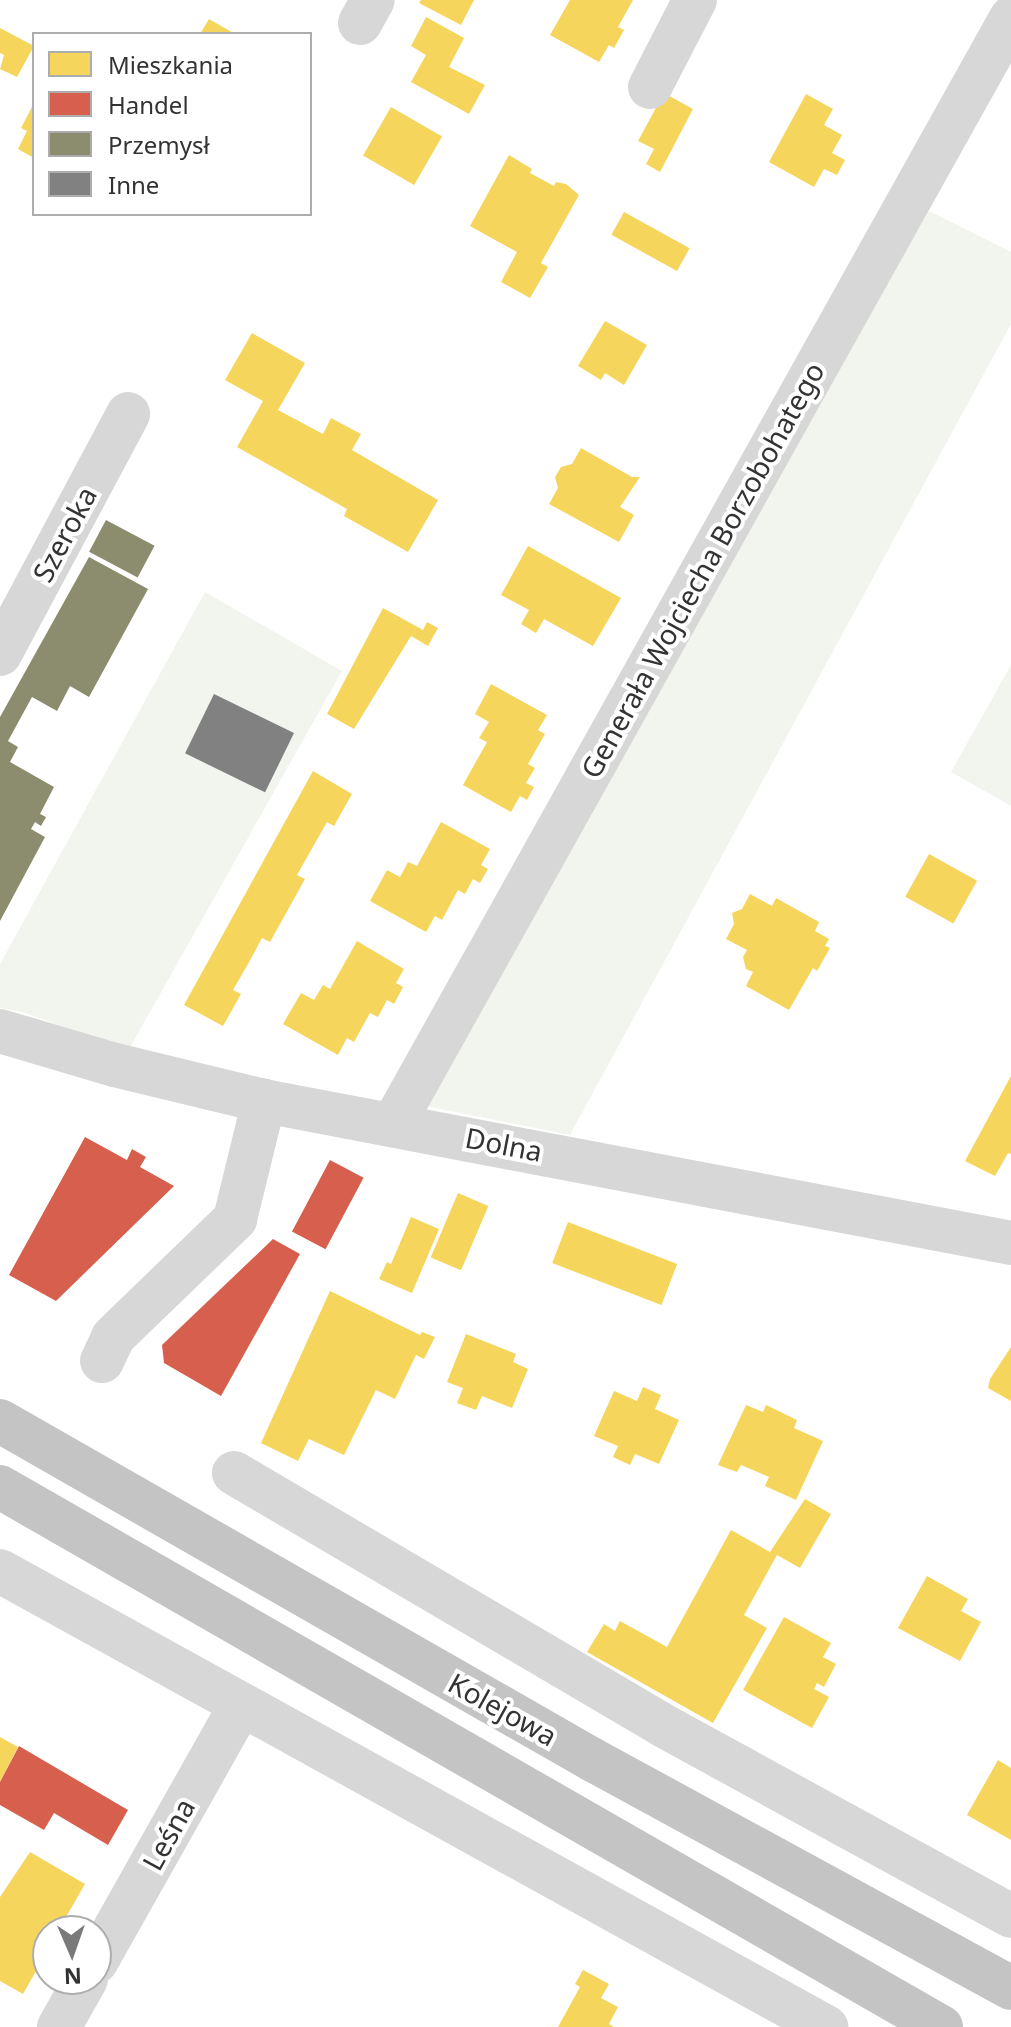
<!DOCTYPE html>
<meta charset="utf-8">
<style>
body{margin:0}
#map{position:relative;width:1011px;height:2027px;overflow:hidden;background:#fff;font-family:"Noto Sans",sans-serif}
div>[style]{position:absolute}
.green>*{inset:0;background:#f1f5ed}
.homes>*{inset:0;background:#f6d55c;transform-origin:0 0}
.shops>*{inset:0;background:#d6604d;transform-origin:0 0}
.industry>*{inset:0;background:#8c8c6e;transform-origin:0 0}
.building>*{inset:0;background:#818181;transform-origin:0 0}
.minor>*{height:44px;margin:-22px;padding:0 22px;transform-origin:22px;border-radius:22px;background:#d7d7d7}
.highway>*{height:44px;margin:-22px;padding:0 22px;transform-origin:22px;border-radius:22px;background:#c4c4c4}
span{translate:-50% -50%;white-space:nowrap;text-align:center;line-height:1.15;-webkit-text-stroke:8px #fff;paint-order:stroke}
.street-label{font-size:28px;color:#333}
.legend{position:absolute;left:32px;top:32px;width:280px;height:184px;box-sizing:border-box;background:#fff;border:2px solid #adadad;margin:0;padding:10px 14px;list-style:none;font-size:24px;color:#333}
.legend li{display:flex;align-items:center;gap:16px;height:40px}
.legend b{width:40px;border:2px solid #adadad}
.north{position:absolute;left:32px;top:1915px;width:80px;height:80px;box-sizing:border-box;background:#fff;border:2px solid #adadad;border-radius:50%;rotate:178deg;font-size:22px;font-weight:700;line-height:32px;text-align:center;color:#333}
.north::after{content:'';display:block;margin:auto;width:28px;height:36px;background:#7a7a7a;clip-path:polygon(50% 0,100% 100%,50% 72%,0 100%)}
</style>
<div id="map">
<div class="green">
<div style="clip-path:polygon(929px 211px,1011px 252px,1011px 324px,570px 1135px,416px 1104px,544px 874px)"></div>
<div style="clip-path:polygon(205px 592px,342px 671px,128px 1051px,23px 1012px,0 1008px,0 964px)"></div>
<div style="clip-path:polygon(1011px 665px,1011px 806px,951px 772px)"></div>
</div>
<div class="homes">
<div style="clip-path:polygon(421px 0,474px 0,461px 25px,419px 3px)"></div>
<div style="clip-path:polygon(570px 0,633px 0,618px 27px,624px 30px,614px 48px,609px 45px,599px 62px,550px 35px)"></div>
<div style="clip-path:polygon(426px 17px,464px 38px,449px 67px,485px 85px,469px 114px,411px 82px,426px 55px,411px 46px)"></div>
<div style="clip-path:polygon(209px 19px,235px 34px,200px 34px)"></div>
<div style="clip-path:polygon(0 28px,34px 46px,17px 77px,0 69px,4px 55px,0 53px)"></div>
<div style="clip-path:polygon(664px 93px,693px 109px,660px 172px,646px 164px,654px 149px,638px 141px)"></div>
<div style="clip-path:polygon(806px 94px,833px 109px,824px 125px,842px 135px,832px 153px,845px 160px,837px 175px,824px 169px,814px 187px,769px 162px)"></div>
<div style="clip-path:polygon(34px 103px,34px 158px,18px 149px,27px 131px,21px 128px)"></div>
<div style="left:391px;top:107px;width:59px;height:56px;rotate:30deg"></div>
<div style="clip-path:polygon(509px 155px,532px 169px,530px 173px,554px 186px,556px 182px,566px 184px,579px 195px,541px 263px,548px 267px,530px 298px,501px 282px,517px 252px,470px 226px)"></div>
<div style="left:624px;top:212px;width:75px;height:26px;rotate:29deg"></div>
<div style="clip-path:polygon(605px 321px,647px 345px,624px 385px,605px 373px,601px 380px,578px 366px)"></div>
<div style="clip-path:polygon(252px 333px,305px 363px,278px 410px,323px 434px,331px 418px,361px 434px,352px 450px,438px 500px,408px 552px,344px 516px,347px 509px,237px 447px,263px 401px,225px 380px)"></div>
<div style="clip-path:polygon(581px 448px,632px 477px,640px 477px,620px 507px,634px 515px,619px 542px,549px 504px,558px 488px,555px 477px,561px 467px,572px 464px)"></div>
<div style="clip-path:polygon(528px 546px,621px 598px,593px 646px,544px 619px,536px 633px,521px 624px,529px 610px,501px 595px)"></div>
<div style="clip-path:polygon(383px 608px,423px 630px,427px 622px,438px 628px,428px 646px,411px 636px,354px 729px,327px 714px)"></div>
<div style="clip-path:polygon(491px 684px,547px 715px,538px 730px,545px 734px,528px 764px,535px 768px,526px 783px,534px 787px,527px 800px,520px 796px,511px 812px,463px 785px,487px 742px,479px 738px,489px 722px,475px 714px)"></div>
<div style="clip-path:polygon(313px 771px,352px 794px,334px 826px,327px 822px,297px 875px,305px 879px,270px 942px,262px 938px,248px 964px,233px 990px,241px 994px,223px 1026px,184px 1005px)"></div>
<div style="clip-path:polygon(441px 822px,490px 849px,481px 865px,488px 869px,480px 883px,473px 879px,465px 894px,458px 890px,442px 920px,435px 916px,426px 932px,370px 901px,387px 870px,400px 877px,408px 862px,417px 866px)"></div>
<div style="left:929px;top:854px;width:55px;height:49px;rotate:29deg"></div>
<div style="clip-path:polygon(750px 894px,772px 906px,776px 898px,819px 922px,815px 931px,829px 939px,825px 946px,830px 948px,817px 971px,813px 968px,789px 1010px,746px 986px,753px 972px,746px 969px,743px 957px,747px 950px,726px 939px,734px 924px,732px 913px,742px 909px)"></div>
<div style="clip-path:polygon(357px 941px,404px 969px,396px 983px,403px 987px,394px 1004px,387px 1000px,378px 1017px,370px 1013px,354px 1042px,347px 1038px,338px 1055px,283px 1024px,301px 993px,314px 1000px,323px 985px,330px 989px)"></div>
<div style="clip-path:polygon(1011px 1076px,1011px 1154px,1008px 1153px,995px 1176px,965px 1161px)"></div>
<div style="left:458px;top:1193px;width:33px;height:70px;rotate:23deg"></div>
<div style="clip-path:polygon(411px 1217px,439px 1229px,412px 1293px,379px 1279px,387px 1262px,391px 1264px)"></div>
<div style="left:568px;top:1222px;width:117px;height:44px;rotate:21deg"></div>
<div style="clip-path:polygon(330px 1291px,420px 1335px,422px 1332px,435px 1337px,424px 1359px,416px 1355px,395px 1399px,376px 1390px,344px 1455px,309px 1439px,298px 1461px,261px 1443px)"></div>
<div style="clip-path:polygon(466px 1334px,516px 1354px,513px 1362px,528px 1369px,512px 1408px,482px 1396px,476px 1410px,457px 1403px,463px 1388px,447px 1382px)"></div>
<div style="clip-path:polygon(1011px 1347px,1011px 1401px,988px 1388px,990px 1379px)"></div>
<div style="clip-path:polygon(643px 1387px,661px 1395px,655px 1409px,679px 1420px,659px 1464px,635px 1454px,630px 1465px,613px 1457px,618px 1446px,594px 1436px,614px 1391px,637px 1401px)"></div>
<div style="clip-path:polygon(746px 1405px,763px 1412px,766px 1405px,797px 1420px,794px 1428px,823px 1441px,796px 1500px,765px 1486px,769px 1477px,741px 1465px,737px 1472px,718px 1465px)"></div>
<div style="clip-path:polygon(805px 1499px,831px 1514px,800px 1568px,777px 1555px,744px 1615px,767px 1628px,713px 1723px,587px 1652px,604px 1624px,615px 1631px,620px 1621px,667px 1647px,731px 1530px,770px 1552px)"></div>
<div style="clip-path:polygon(927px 1576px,968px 1599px,961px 1611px,981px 1622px,960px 1661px,898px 1628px)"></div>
<div style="clip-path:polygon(784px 1617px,831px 1643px,823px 1657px,836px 1664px,824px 1687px,817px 1683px,814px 1689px,829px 1697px,812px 1728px,743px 1690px)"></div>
<div style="clip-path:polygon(0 1737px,18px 1747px,0 1782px)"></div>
<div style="clip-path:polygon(998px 1760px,1011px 1768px,1011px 1840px,967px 1815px)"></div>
<div style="clip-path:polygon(30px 1852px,85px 1884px,58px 1931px,48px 1931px,48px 1950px,23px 1994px,0 1981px,0 1897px)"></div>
<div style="clip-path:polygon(583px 1970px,609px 1984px,601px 1998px,618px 2007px,609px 2024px,614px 2027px,558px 2027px,580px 1987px,575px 1984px)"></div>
</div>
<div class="shops">
<div style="clip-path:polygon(85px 1137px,127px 1160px,132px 1149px,146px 1157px,140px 1167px,174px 1186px,56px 1301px,9px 1275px)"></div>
<div style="left:330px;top:1160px;width:38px;height:81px;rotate:28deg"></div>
<div style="clip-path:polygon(273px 1239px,300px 1254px,221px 1396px,164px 1363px,162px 1345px)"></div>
<div style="clip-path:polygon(19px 1746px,128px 1810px,108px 1845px,54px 1813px,44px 1830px,0 1805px,0 1782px)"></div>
</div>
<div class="industry">
<div style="left:106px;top:520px;width:55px;height:36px;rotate:28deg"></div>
<div style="clip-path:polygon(89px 557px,148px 589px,89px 697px,70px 686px,57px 711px,32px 697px,8px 741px,18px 747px,10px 762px,54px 787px,40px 814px,46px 817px,41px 826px,35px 822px,31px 829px,45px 837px,0 921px,0 717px)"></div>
</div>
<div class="building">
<div style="left:214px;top:694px;width:89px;height:66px;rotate:26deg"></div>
</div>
<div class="minor">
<div style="left:360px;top:23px;width:26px;rotate:-61deg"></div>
<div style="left:650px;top:87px;width:98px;rotate:-62.7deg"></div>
<div style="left:0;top:654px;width:272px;rotate:-61.9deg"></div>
<div style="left:0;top:1031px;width:120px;rotate:16.5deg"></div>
<div style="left:115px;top:1065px;width:153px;rotate:13.6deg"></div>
<div style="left:264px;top:1101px;width:760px;rotate:10.76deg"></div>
<div style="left:394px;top:1123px;width:1266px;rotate:-60.82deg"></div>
<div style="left:102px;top:1361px;width:26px;rotate:-65deg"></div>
<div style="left:113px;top:1337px;width:170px;rotate:-44deg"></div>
<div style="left:235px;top:1219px;width:122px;rotate:-76.2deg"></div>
<div style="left:234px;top:1473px;width:501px;rotate:30.45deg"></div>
<div style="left:666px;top:1727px;width:393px;rotate:28.7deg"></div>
<div style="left:0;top:1571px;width:944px;rotate:28.9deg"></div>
<div style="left:96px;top:1962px;width:294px;rotate:-60.6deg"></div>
<div style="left:59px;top:2027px;width:55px;rotate:-60.6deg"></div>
</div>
<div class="highway">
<div style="left:0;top:1421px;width:683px;rotate:29.76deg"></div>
<div style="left:593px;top:1760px;width:476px;rotate:28.6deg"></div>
<div style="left:0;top:1487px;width:1085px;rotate:29.85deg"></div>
</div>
<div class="street-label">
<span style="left:64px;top:534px;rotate:-62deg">Szeroka</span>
<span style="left:702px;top:570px;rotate:-61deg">Generała Wojciecha Borzobohatego</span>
<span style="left:504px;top:1144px;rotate:11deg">Dolna</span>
<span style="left:503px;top:1709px;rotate:29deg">Kolejowa</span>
<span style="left:168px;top:1834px;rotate:-61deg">Leśna</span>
</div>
<ul class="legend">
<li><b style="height:22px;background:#f6d55c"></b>Mieszkania</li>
<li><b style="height:22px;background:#d6604d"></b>Handel</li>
<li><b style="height:22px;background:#8c8c6e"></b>Przemysł</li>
<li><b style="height:22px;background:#818181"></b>Inne</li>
</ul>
<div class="north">N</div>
</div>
